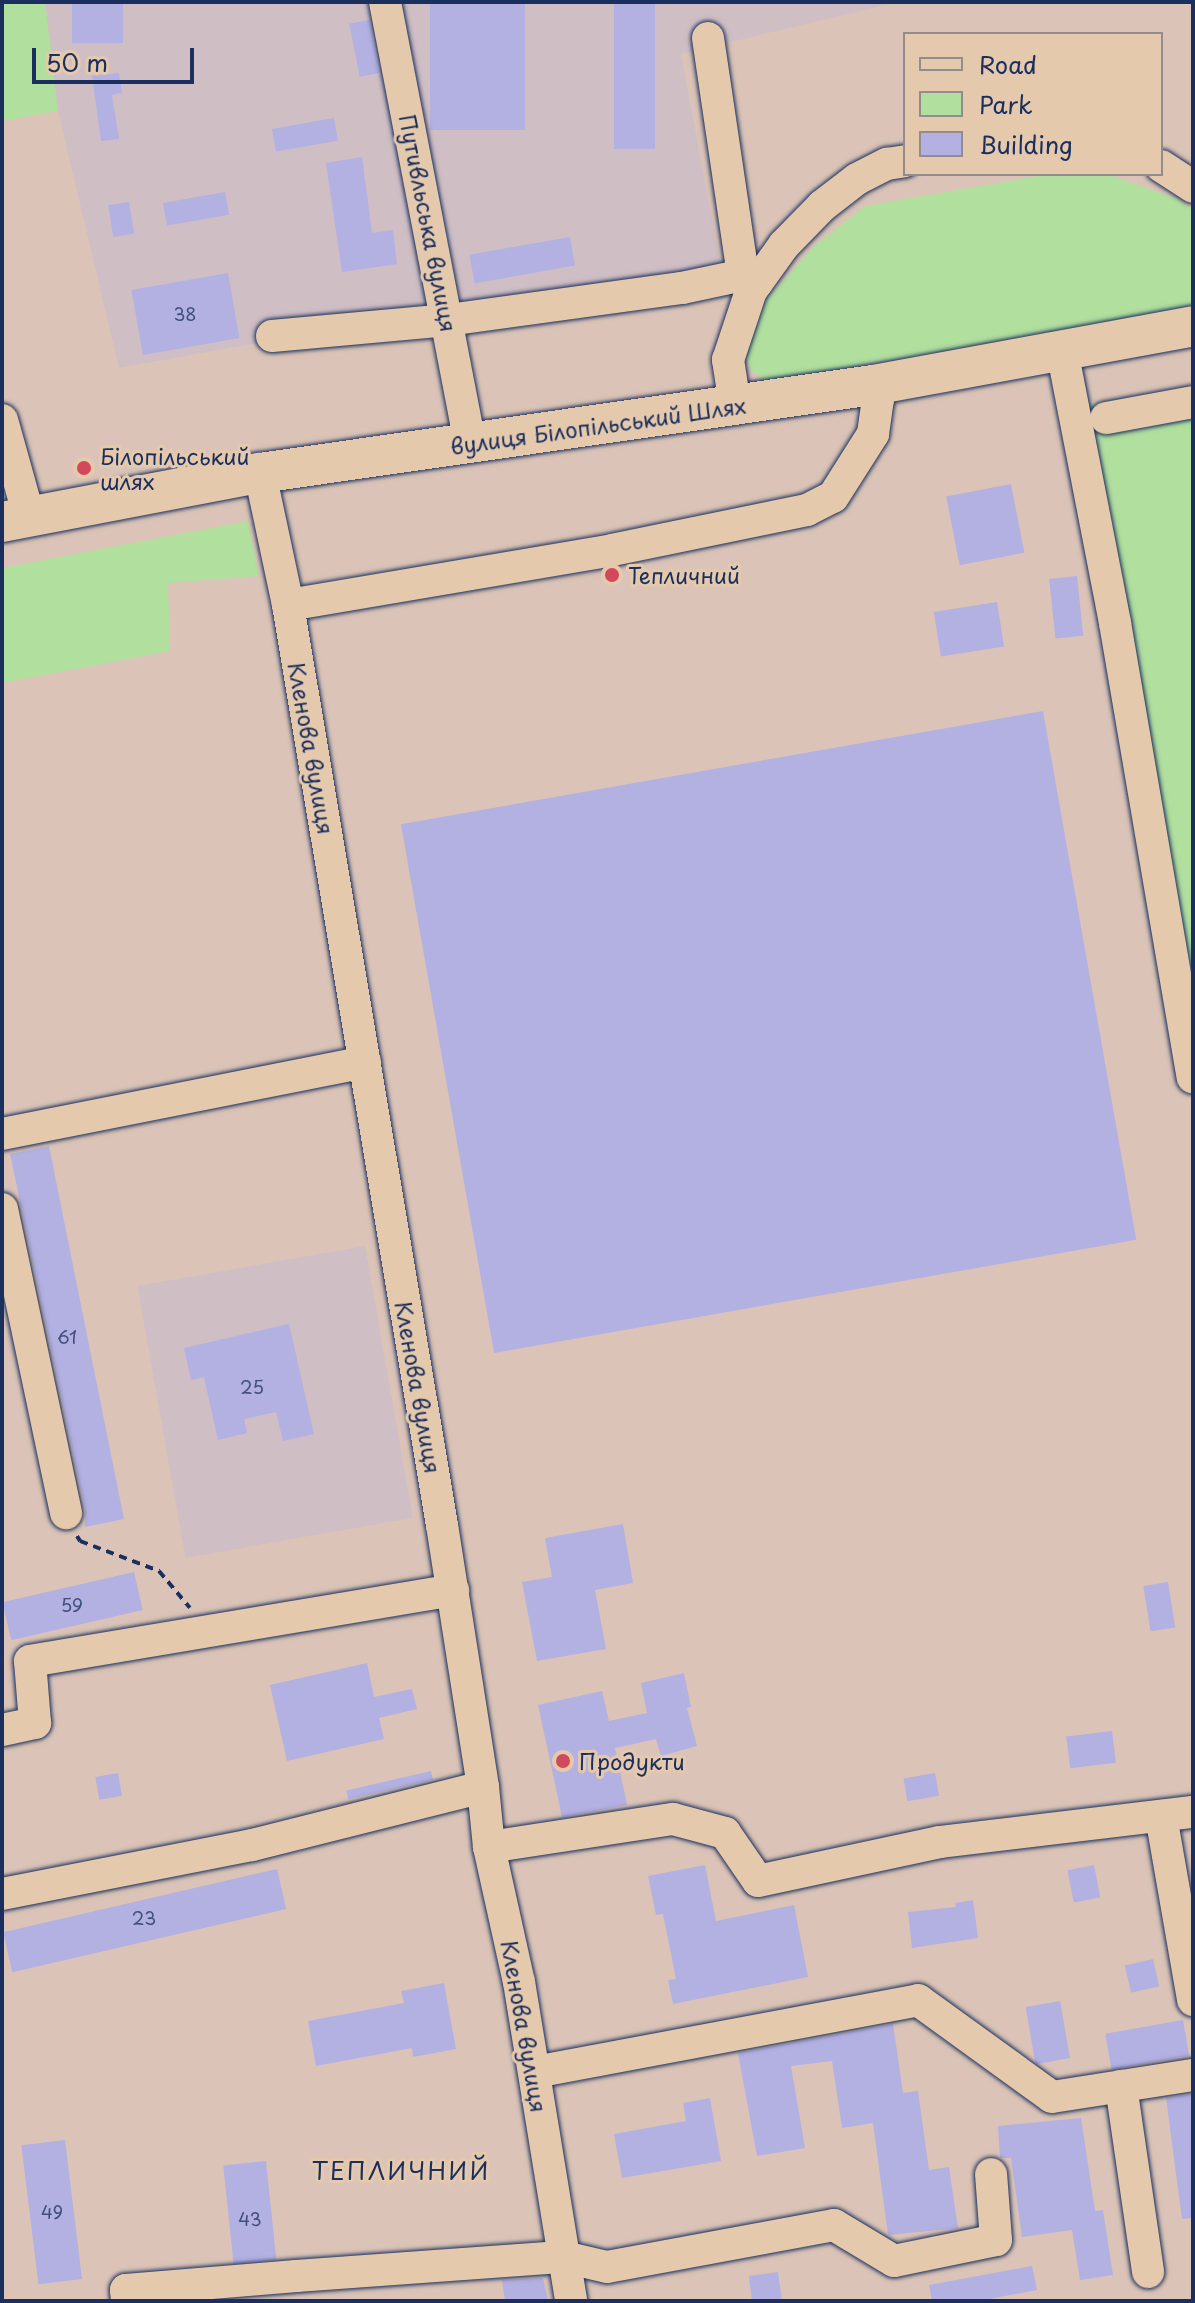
<!DOCTYPE html>
<meta charset="utf-8">
<style>
body{margin:0}
#map{position:relative;width:1195px;height:2303px;overflow:hidden;background:#dbc4b7;font-family:"Playpen Sans",sans-serif}
div>[style]{position:absolute}
.built>*{inset:0;background:#cfbec4;transform-origin:0 0}
.green>*{inset:0;background:#b0df9e}
.building>*{inset:0;background:#b3b0e2;transform-origin:0 0}
.path>*{height:4px;margin-top:-2px;transform-origin:0;background:repeating-linear-gradient(90deg,#1b2f5e 0 8px,transparent 0 14px)}
.roads{filter:drop-shadow(0 0 2px #1b2f5e) drop-shadow(0 0 2px #1b2f5e)}
.minor>*{height:32px;margin:-16px;padding:0 16px;transform-origin:16px;border-radius:16px;background:#e5c9ac}
.major>*{height:40px;margin:-20px;padding:0 20px;transform-origin:20px;border-radius:20px;background:#e5c9ac}
.dots>*{width:22px;height:22px;translate:-50% -50%;box-sizing:border-box;border:4px solid #e5c9ac;border-radius:50%}
span{translate:-50% -50%;white-space:nowrap;text-align:center;line-height:1.15;-webkit-text-stroke:6px #e5c9ac;paint-order:stroke}
.number-label{font-size:18px;color:#414f7f}
.number-label span{-webkit-text-stroke-width:0}
.street-label{font-size:22px;color:#1b2f5e}
.poi-label{font-size:22px;color:#1b2f5e}
.left{translate:0 -50%;text-align:left}
.neighbourhood-label{font-size:24px;color:#1b2f5e;letter-spacing:2px}
.frame{position:absolute;inset:0;border:4px solid #1b2f5e;pointer-events:none}
.legend{position:absolute;left:903px;top:32px;width:260px;height:144px;box-sizing:border-box;background:#e5c9ac;border:2px solid #948b8d;margin:0;padding:10px 14px;list-style:none;font-size:24px;color:#1b2f5e}
.legend li{display:flex;align-items:center;gap:16px;height:40px}
.legend b{width:40px;border:2px solid #948b8d}
.scale{position:absolute;left:32px;top:48px;width:162px;height:36px;box-sizing:border-box;border:4px solid #1b2f5e;border-top:0;padding-left:10px;font-size:24px;line-height:28px;white-space:nowrap;color:#1b2f5e;-webkit-text-stroke:6px #e5c9ac;paint-order:stroke}
</style>
<div id="map">
<div class="built">
<div style="clip-path:polygon(45px 2px,898px 2px,681px 54px,721px 267px,474px 304px,119px 368px,58px 111px)"></div>
<div style="left:365px;top:1246px;width:276px;height:231px;rotate:80deg"></div>
</div>
<div class="green">
<div style="clip-path:polygon(2px 2px,45px 2px,58px 111px,2px 121px)"></div>
<div style="clip-path:polygon(1049px 174px,1107px 174px,1178px 199px,1193px 210px,1193px 308px,771px 381px,763px 379px,750px 369px,746px 354px,765px 301px,814px 246px,865px 206px)"></div>
<div style="clip-path:polygon(1193px 386px,1193px 986px,1090px 404px)"></div>
<div style="clip-path:polygon(248px 521px,259px 576px,168px 583px,170px 651px,2px 683px,2px 568px)"></div>
</div>
<div class="building">
<div style="left:72px;top:2px;width:51px;height:41px"></div>
<div style="left:430px;top:2px;width:95px;height:128px"></div>
<div style="left:614px;top:2px;width:41px;height:147px"></div>
<div style="left:369px;top:20px;width:54px;height:20px;rotate:79deg"></div>
<div style="clip-path:polygon(119px 73px,122px 93px,112px 95px,119px 139px,101px 141px,92px 76px)"></div>
<div style="left:334px;top:118px;width:23px;height:63px;rotate:80deg"></div>
<div style="clip-path:polygon(362px 157px,372px 233px,393px 230px,397px 264px,342px 272px,326px 163px)"></div>
<div style="left:225px;top:192px;width:23px;height:63px;rotate:80deg"></div>
<div style="left:129px;top:202px;width:32px;height:21px;rotate:81deg"></div>
<div style="left:570px;top:237px;width:29px;height:102px;rotate:80deg"></div>
<div style="left:228px;top:273px;width:66px;height:98px;rotate:80deg"></div>
<div style="left:1011px;top:484px;width:70px;height:66px;rotate:79deg"></div>
<div style="left:1077px;top:576px;width:60px;height:28px;rotate:84deg"></div>
<div style="left:997px;top:602px;width:45px;height:64px;rotate:81deg"></div>
<div style="left:1043px;top:711px;width:537px;height:652px;rotate:80deg"></div>
<div style="clip-path:polygon(49px 1146px,124px 1519px,85px 1527px,85px 1509px,10px 1154px)"></div>
<div style="clip-path:polygon(289px 1324px,314px 1434px,283px 1441px,276px 1412px,244px 1419px,247px 1433px,218px 1440px,204px 1377px,191px 1380px,184px 1348px)"></div>
<div style="clip-path:polygon(623px 1524px,633px 1583px,595px 1590px,606px 1649px,537px 1661px,522px 1582px,552px 1577px,545px 1538px)"></div>
<div style="left:134px;top:1572px;width:39px;height:135px;rotate:77deg"></div>
<div style="left:1168px;top:1582px;width:46px;height:25px;rotate:81deg"></div>
<div style="clip-path:polygon(367px 1663px,374px 1697px,412px 1689px,417px 1709px,379px 1718px,384px 1739px,287px 1761px,270px 1685px)"></div>
<div style="clip-path:polygon(684px 1673px,691px 1707px,687px 1708px,697px 1746px,661px 1756px,656px 1739px,615px 1748px,627px 1805px,562px 1817px,538px 1705px,602px 1691px,609px 1721px,647px 1713px,641px 1683px)"></div>
<div style="left:1112px;top:1731px;width:32px;height:46px;rotate:83deg"></div>
<div style="left:431px;top:1771px;width:9px;height:87px;rotate:77deg"></div>
<div style="left:118px;top:1773px;width:23px;height:23px;rotate:80deg"></div>
<div style="left:935px;top:1773px;width:23px;height:32px;rotate:80deg"></div>
<div style="clip-path:polygon(705px 1865px,716px 1921px,794px 1905px,808px 1977px,673px 2004px,668px 1980px,676px 1979px,663px 1914px,656px 1915px,648px 1876px)"></div>
<div style="left:1094px;top:1865px;width:33px;height:27px;rotate:79deg"></div>
<div style="left:277px;top:1869px;width:41px;height:281px;rotate:77deg"></div>
<div style="clip-path:polygon(973px 1900px,978px 1938px,912px 1948px,908px 1912px,956px 1907px,955px 1903px)"></div>
<div style="left:1153px;top:1959px;width:28px;height:29px;rotate:77deg"></div>
<div style="clip-path:polygon(444px 1983px,456px 2049px,413px 2057px,412px 2048px,316px 2066px,308px 2021px,404px 2003px,401px 1991px)"></div>
<div style="left:1060px;top:2001px;width:58px;height:35px;rotate:80deg"></div>
<div style="left:1183px;top:2020px;width:36px;height:79px;rotate:80deg"></div>
<div style="clip-path:polygon(893px 2024px,903px 2093px,918px 2091px,929px 2170px,949px 2167px,958px 2228px,888px 2235px,873px 2123px,842px 2128px,832px 2061px,791px 2066px,805px 2148px,757px 2156px,738px 2053px)"></div>
<div style="clip-path:polygon(1193px 2094px,1193px 2218px,1182px 2219px,1166px 2098px)"></div>
<div style="clip-path:polygon(710px 2098px,721px 2161px,622px 2178px,614px 2134px,686px 2121px,683px 2103px)"></div>
<div style="clip-path:polygon(1081px 2118px,1095px 2211px,1103px 2210px,1113px 2275px,1080px 2280px,1072px 2230px,1022px 2237px,1011px 2158px,1000px 2158px,998px 2126px)"></div>
<div style="left:65px;top:2140px;width:140px;height:44px;rotate:83deg"></div>
<div style="left:266px;top:2161px;width:99px;height:43px;rotate:84deg"></div>
<div style="clip-path:polygon(1032px 2266px,1037px 2290px,979px 2301px,932px 2301px,929px 2285px)"></div>
<div style="clip-path:polygon(778px 2272px,782px 2301px,752px 2301px,749px 2276px)"></div>
<div style="clip-path:polygon(543px 2278px,548px 2301px,505px 2301px,502px 2280px)"></div>
</div>
<div class="path">
<div style="left:77px;top:1536px;width:6px;rotate:59deg"></div>
<div style="left:80px;top:1541px;width:85px;rotate:20.8deg"></div>
<div style="left:159px;top:1571px;width:48px;rotate:50deg"></div>
</div>
<div class="roads">
<div class="minor">
<div style="left:385px;top:2px;width:451px;rotate:79.1deg"></div>
<div style="left:708px;top:38px;width:240px;rotate:81.6deg"></div>
<div style="left:743px;top:275px;width:16px;rotate:27deg"></div>
<div style="left:1161px;top:166px;width:38px;rotate:33deg"></div>
<div style="left:272px;top:336px;width:177px;rotate:-5.2deg"></div>
<div style="left:448px;top:320px;width:236px;rotate:-7.8deg"></div>
<div style="left:682px;top:288px;width:62px;rotate:-12deg"></div>
<div style="left:1062px;top:350px;width:278px;rotate:79deg"></div>
<div style="left:1115px;top:623px;width:461px;rotate:80.3deg"></div>
<div style="left:735px;top:405px;width:46px;rotate:-98.8deg"></div>
<div style="left:728px;top:360px;width:73px;rotate:-71.6deg"></div>
<div style="left:751px;top:291px;width:57px;rotate:-54.3deg"></div>
<div style="left:784px;top:245px;width:54px;rotate:-45.7deg"></div>
<div style="left:822px;top:206px;width:44px;rotate:-37.6deg"></div>
<div style="left:857px;top:179px;width:34px;rotate:-27deg"></div>
<div style="left:887px;top:164px;width:18px;rotate:-9deg"></div>
<div style="left:1106px;top:418px;width:88px;rotate:-10.4deg"></div>
<div style="left:2px;top:420px;width:101px;rotate:74.4deg"></div>
<div style="left:260px;top:473px;width:135px;rotate:78deg"></div>
<div style="left:288px;top:605px;width:933px;rotate:80.5deg"></div>
<div style="left:442px;top:1525px;width:265px;rotate:81.1deg"></div>
<div style="left:483px;top:1787px;width:60px;rotate:84.3deg"></div>
<div style="left:489px;top:1847px;width:138px;rotate:77.5deg"></div>
<div style="left:519px;top:1982px;width:323px;rotate:80.7deg"></div>
<div style="left:288px;top:605px;width:329px;rotate:-9.6deg"></div>
<div style="left:612px;top:550px;width:199px;rotate:-11.6deg"></div>
<div style="left:807px;top:510px;width:29px;rotate:-27deg"></div>
<div style="left:833px;top:497px;width:75px;rotate:-57.6deg"></div>
<div style="left:873px;top:434px;width:34px;rotate:-82deg"></div>
<div style="left:878px;top:400px;width:16px;rotate:-108deg"></div>
<div style="left:2px;top:1134px;width:370px;rotate:-11.2deg"></div>
<div style="left:2px;top:1209px;width:311px;rotate:78.1deg"></div>
<div style="left:2px;top:1730px;width:34px;rotate:-12deg"></div>
<div style="left:35px;top:1723px;width:62px;rotate:-94.6deg"></div>
<div style="left:30px;top:1661px;width:429px;rotate:-9.5deg"></div>
<div style="left:1161px;top:1816px;width:187px;rotate:80.1deg"></div>
<div style="left:489px;top:1847px;width:186px;rotate:-8.7deg"></div>
<div style="left:673px;top:1819px;width:54px;rotate:15.1deg"></div>
<div style="left:725px;top:1833px;width:58px;rotate:55.5deg"></div>
<div style="left:758px;top:1881px;width:186px;rotate:-12.1deg"></div>
<div style="left:940px;top:1842px;width:255px;rotate:-6.8deg"></div>
<div style="left:2px;top:1894px;width:255px;rotate:-11.1deg"></div>
<div style="left:252px;top:1845px;width:238px;rotate:-14.1deg"></div>
<div style="left:535px;top:2072px;width:390px;rotate:-10.6deg"></div>
<div style="left:918px;top:2000px;width:165px;rotate:35.9deg"></div>
<div style="left:1052px;top:2097px;width:143px;rotate:-8.9deg"></div>
<div style="left:1121px;top:2086px;width:188px;rotate:81.7deg"></div>
<div style="left:127px;top:2301px;width:11px;rotate:-95deg"></div>
<div style="left:126px;top:2290px;width:171px;rotate:-4.7deg"></div>
<div style="left:296px;top:2276px;width:269px;rotate:-4.1deg"></div>
<div style="left:564px;top:2257px;width:44px;rotate:13.1deg"></div>
<div style="left:607px;top:2267px;width:231px;rotate:-10.5deg"></div>
<div style="left:834px;top:2225px;width:70px;rotate:31deg"></div>
<div style="left:894px;top:2261px;width:104px;rotate:-11.6deg"></div>
<div style="left:996px;top:2240px;width:66px;rotate:-94.3deg"></div>
</div>
<div class="major">
<div style="left:2px;top:522px;width:263px;rotate:-10.8deg"></div>
<div style="left:260px;top:473px;width:619px;rotate:-8.17deg"></div>
<div style="left:873px;top:385px;width:325px;rotate:-10.4deg"></div>
</div>
</div>
<div class="dots">
<div style="left:84px;top:468px;background:#d1495b"></div>
<div style="left:612px;top:575px;background:#d1495b"></div>
<div style="left:563px;top:1761px;background:#d1495b"></div>
</div>
<div class="number-label">
<span style="left:185px;top:314px">38</span>
<span style="left:67px;top:1337px">61</span>
<span style="left:252px;top:1387px">25</span>
<span style="left:72px;top:1605px">59</span>
<span style="left:144px;top:1918px">23</span>
<span style="left:52px;top:2212px">49</span>
<span style="left:250px;top:2219px">43</span>
</div>
<div class="street-label">
<span style="left:429px;top:223px;rotate:79deg">Путивльська вулиця</span>
<span style="left:598px;top:425px;rotate:-8deg">вулиця Білопільський Шлях</span>
<span style="left:312px;top:748px;rotate:80deg">Кленова вулиця</span>
<span style="left:419px;top:1387px;rotate:80deg">Кленова вулиця</span>
<span style="left:525px;top:2026px;rotate:80deg">Кленова вулиця</span>
</div>
<div class="poi-label">
<span class="left" style="left:100px;top:468px">Білопільський<br>шлях</span>
<span class="left" style="left:628px;top:575px">Тепличний</span>
<span class="left" style="left:579px;top:1761px">Продукти</span>
</div>
<div class="neighbourhood-label">
<span style="left:401px;top:2171px">ТЕПЛИЧНИЙ</span>
</div>
<div class="frame"></div>
<ul class="legend">
<li><b style="height:10px;background:#e5c9ac"></b>Road</li>
<li><b style="height:22px;background:#b0df9e"></b>Park</li>
<li><b style="height:22px;background:#b3b0e2"></b>Building</li>
</ul>
<div class="scale">50 m</div>
</div>
